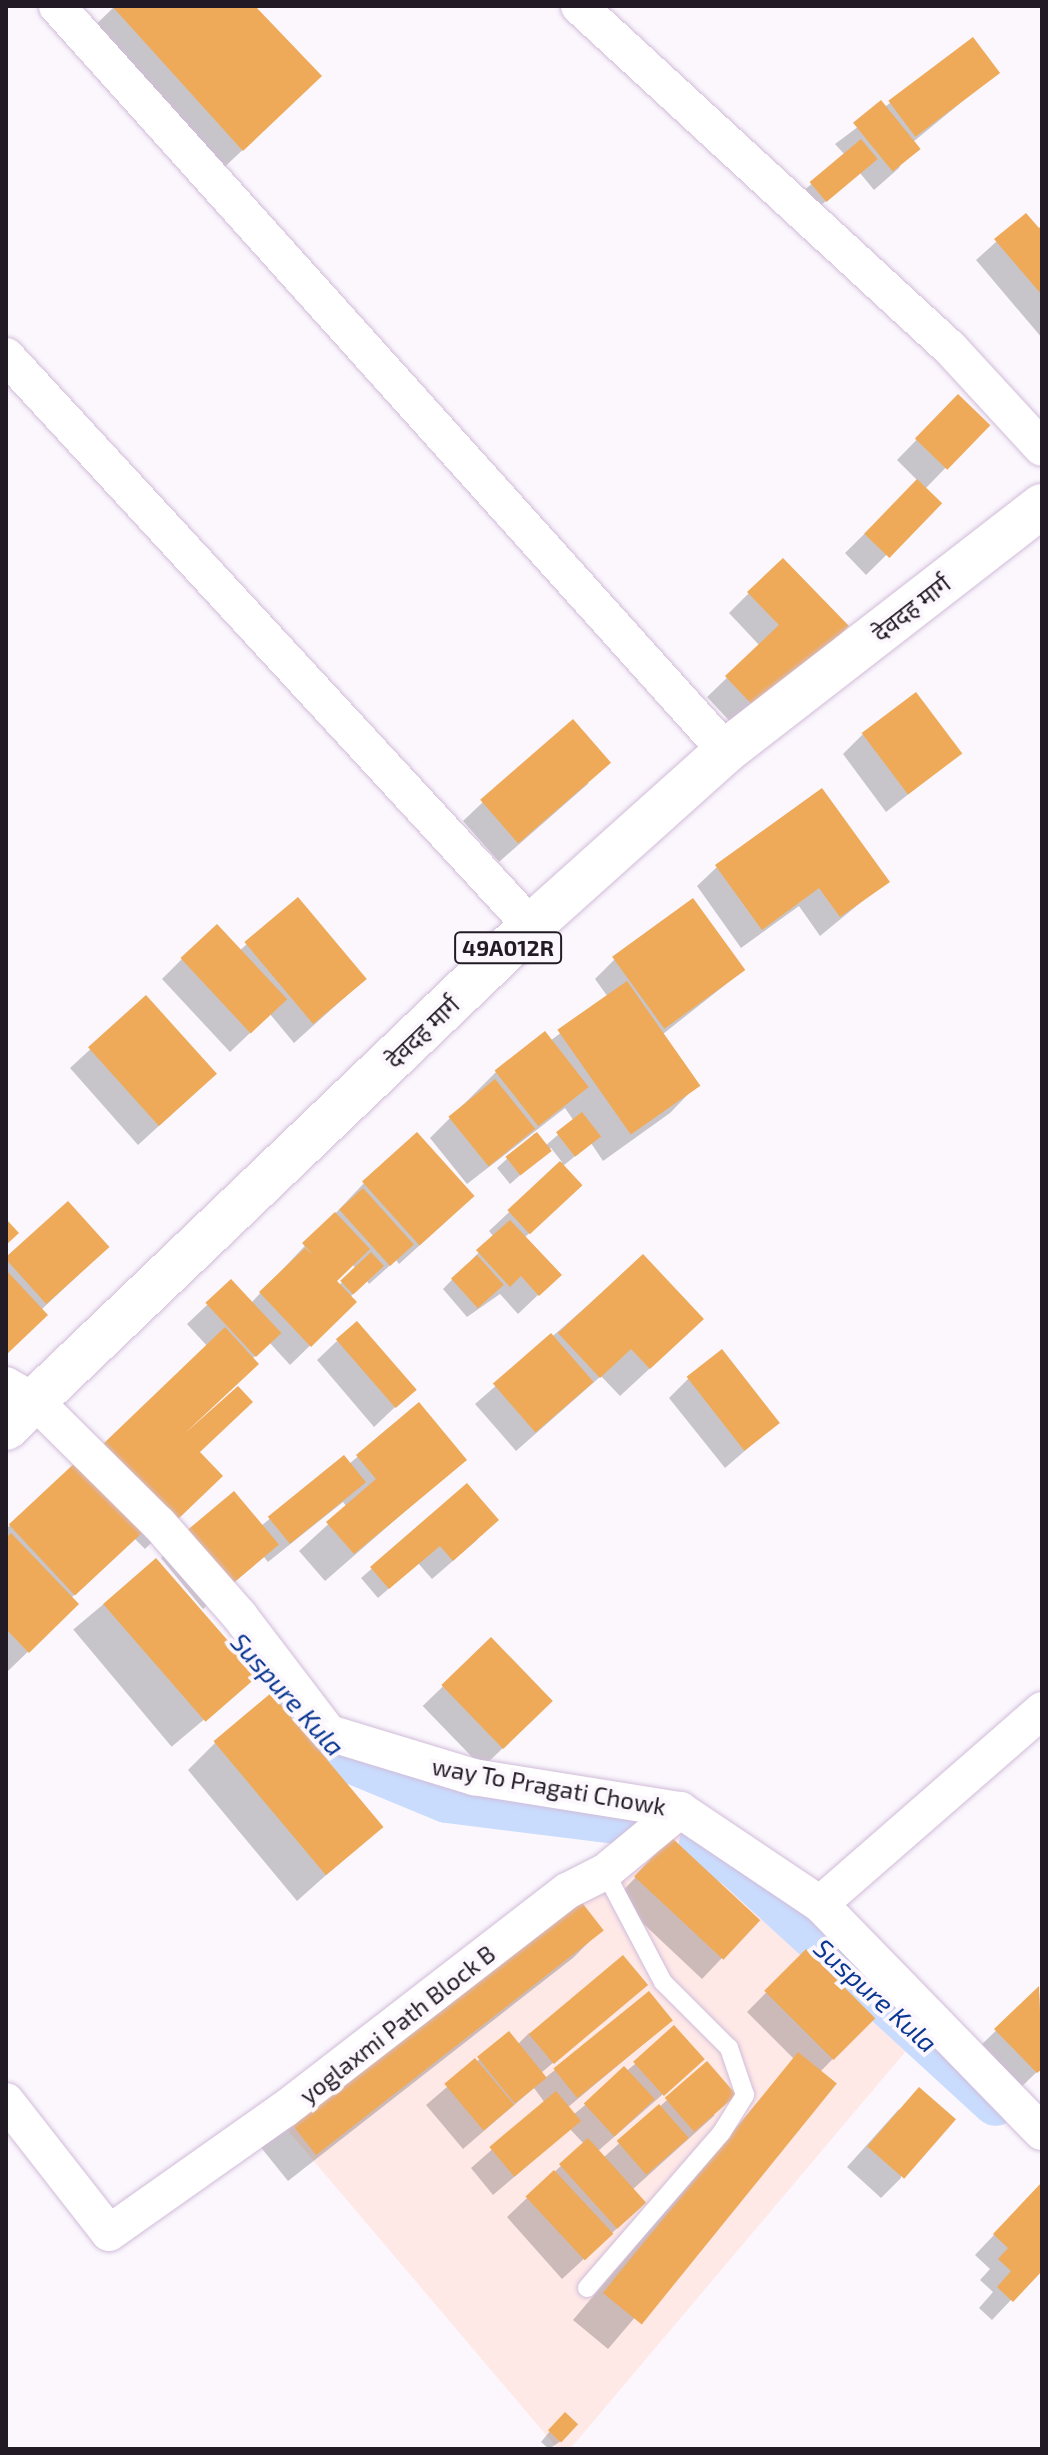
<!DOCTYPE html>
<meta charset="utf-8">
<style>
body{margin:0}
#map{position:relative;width:1048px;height:2455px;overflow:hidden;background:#fbf7fd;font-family:"Exo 2","Noto Sans Devanagari",sans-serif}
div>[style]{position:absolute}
.commercial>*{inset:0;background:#ffe9e7}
.shadow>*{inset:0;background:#0003;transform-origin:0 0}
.canal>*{height:46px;margin:-23px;padding:0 23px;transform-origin:23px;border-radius:23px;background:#c9dcfd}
.building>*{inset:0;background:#eeaa58;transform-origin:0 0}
.roads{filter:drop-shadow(0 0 2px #d1bcd9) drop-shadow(0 0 2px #d1bcd9)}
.lane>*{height:18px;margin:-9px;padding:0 9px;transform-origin:9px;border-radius:9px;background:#fff}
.street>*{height:36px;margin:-18px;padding:0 18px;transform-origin:18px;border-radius:18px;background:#fff}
.primary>*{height:44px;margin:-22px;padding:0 22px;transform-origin:22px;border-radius:22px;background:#fff}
span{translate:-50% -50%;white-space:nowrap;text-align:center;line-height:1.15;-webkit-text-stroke:8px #fbf7fd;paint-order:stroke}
.shield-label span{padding:2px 6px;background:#fbf7fd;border:2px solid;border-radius:6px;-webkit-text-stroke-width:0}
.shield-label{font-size:22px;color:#221b25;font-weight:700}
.street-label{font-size:24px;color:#221b25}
.water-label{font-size:26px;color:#0a3791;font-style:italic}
.frame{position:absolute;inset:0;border:8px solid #221b25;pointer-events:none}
</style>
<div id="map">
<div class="commercial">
<div style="clip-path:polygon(691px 1824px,922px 2032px,570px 2449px,558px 2449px,279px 2120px)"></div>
</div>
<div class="shadow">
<div style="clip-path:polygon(115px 6px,252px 6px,291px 104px,214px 177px,82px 38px)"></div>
<div style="clip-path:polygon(997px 73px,913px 142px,899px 168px,874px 190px,860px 173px,815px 210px,801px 193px,845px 155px,835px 144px,890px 103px)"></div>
<div style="clip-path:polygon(1026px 215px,1039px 231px,1042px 228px,1042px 338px,976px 260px)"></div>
<div style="clip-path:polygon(958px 397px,987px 425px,925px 489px,939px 503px,866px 575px,845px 553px,918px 481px,897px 460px)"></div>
<div style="clip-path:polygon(749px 593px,846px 626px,738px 730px,707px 697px,760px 646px,729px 613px)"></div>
<div style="clip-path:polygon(863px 734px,959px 754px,886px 812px,843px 754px)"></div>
<div style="clip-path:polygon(589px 783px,499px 862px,463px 821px,483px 802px)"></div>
<div style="clip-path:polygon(717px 867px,887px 881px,820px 936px,799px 906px,741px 948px,697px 886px)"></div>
<div style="clip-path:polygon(247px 944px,365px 979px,294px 1043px,270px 1014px,230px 1052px,162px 979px,182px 959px,239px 951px)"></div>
<div style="clip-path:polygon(615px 959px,744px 970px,663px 1034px,698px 1084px,670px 1113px,603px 1161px,591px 1143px,563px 1166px,560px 1205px,524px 1238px,539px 1294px,518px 1314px,500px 1294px,467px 1317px,443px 1289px,494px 1237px,489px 1231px,562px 1162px,551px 1148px,510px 1184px,497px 1168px,535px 1133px,545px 1146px,574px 1121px,565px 1108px,467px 1184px,430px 1138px,496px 1072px,545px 1034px,550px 1041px,608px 997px,595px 979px)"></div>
<div style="clip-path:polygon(146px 998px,195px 1093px,138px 1145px,70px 1068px)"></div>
<div style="clip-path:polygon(evenodd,364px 1183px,452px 1216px,399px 1264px,396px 1260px,369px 1284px,367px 1281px,350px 1297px,355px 1302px,290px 1365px,269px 1342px,252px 1359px,181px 1436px,197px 1453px,191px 1504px,145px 1549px,134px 1538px,71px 1598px,77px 1604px,8px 1671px,6px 1529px,79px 1462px,83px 1467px,208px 1347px,187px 1324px,207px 1305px,251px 1303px,364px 1183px,352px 1264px,356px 1269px,338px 1286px,334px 1281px,352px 1264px)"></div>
<div style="clip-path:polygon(68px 1204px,88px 1266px,41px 1310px,6px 1353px,6px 1262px)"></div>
<div style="clip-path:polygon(643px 1257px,673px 1347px,620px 1396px,601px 1376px,516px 1451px,475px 1404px)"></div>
<div style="clip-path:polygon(337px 1341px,413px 1390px,374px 1427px,317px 1360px)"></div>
<div style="clip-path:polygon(689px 1378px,777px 1423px,725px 1468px,669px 1398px)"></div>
<div style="clip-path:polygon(419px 1405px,464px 1460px,325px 1581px,299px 1551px,347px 1507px,343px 1502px,268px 1562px,264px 1557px,203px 1609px,161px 1558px,181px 1539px,261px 1526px,344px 1458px,349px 1464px)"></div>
<div style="clip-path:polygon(467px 1486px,477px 1540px,432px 1579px,418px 1563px,378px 1598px,361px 1578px)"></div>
<div style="left:156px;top:1560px;width:153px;height:108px;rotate:50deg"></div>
<div style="left:491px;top:1640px;width:86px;height:95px;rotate:46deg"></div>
<div style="clip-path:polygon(216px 1742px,380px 1827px,297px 1901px,188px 1770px)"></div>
<div style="clip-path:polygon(652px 1860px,758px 1920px,702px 1979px,616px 1898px)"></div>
<div style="clip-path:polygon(601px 1930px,573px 1958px,288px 2181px,259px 2145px)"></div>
<div style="clip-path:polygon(806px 1952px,873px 2018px,820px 2072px,834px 2084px,608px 2349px,573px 2320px,794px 2059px,747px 2012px)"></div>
<div style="clip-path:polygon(645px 1985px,541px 2073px,545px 2078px,648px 1994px,671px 2021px,567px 2108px,573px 2115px,635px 2064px,703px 2059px,598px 2151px,603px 2158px,667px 2100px,715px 2115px,632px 2190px,624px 2222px,562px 2279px,507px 2217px,584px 2144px,570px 2129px,493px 2195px,471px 2168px,545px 2103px,534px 2088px,463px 2149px,426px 2105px,509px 2034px,517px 2045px,528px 2034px)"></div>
<div style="clip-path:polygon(1039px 1989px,1042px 2067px,1016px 2092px,976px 2050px)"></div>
<div style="clip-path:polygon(899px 2109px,901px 2178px,881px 2198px,847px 2167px)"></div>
<div style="clip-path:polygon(1042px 2184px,1042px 2267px,992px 2320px,979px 2308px,993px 2292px,980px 2280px,990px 2269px,975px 2255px)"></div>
<div style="clip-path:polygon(555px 2425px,561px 2441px,549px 2449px,541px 2442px)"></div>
</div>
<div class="canal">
<div style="left:300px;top:1713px;width:64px;rotate:45deg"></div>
<div style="left:345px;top:1758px;width:110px;rotate:22.4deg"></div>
<div style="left:447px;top:1800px;width:170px;rotate:7.1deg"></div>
<div style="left:702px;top:1844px;width:40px;rotate:32deg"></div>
<div style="left:736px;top:1865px;width:352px;rotate:42.5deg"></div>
</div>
<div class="building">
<div style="clip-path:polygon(112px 6px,255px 6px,322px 76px,243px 151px)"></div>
<div style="left:973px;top:37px;width:45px;height:106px;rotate:53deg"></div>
<div style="left:881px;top:100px;width:63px;height:36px;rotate:51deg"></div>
<div style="left:861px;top:139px;width:26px;height:67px;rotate:50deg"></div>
<div style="clip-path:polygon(1026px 213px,1039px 228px,1042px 225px,1042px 295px,994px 239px)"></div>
<div style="left:958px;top:394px;width:45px;height:62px;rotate:44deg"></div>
<div style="left:917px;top:479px;width:35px;height:76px;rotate:44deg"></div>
<div style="clip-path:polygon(783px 558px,849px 626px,758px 711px,725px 676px,779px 625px,747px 592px)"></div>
<div style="left:916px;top:692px;width:77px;height:68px;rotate:53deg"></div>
<div style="left:573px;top:719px;width:58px;height:123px;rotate:49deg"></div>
<div style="clip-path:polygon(822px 788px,890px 882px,840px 917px,819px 888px,762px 930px,715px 865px)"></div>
<div style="left:298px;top:897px;width:107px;height:70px;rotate:50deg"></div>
<div style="left:693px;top:898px;width:89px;height:100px;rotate:54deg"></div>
<div style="left:217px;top:924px;width:103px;height:50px;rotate:47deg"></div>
<div style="left:627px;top:981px;width:128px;height:85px;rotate:55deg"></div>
<div style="left:146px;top:995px;width:106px;height:78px;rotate:48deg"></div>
<div style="left:545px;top:1031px;width:71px;height:64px;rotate:52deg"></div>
<div style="left:495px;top:1079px;width:64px;height:60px;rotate:51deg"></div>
<div style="left:582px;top:1112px;width:31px;height:33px;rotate:52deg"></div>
<div style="left:417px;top:1132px;width:86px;height:74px;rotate:48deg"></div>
<div style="left:537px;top:1132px;width:24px;height:40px;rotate:52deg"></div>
<div style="left:560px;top:1161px;width:33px;height:72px;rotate:47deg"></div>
<div style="left:363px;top:1188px;width:76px;height:32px;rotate:48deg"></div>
<div style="left:68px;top:1201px;width:62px;height:85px;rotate:48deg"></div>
<div style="clip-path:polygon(335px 1212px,370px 1249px,337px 1281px,357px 1302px,311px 1347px,259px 1292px,305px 1248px,314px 1256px,302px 1243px)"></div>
<div style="clip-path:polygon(6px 1219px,19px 1233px,6px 1245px)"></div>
<div style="clip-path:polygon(510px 1220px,562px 1275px,539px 1296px,521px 1276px,510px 1287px,476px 1250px)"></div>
<div style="left:371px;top:1252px;width:19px;height:42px;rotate:47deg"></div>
<div style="clip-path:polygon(643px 1254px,704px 1319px,650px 1369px,631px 1349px,600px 1378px,558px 1333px)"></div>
<div style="left:477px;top:1255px;width:40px;height:35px;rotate:48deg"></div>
<div style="clip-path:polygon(6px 1270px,48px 1315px,6px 1355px)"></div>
<div style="left:231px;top:1279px;width:74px;height:35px;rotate:47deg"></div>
<div style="left:357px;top:1321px;width:91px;height:28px;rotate:49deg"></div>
<div style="clip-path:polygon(225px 1327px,259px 1364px,183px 1435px,238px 1386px,253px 1402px,200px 1452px,223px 1476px,175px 1522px,102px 1445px)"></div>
<div style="left:551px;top:1333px;width:65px;height:77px;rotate:49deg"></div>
<div style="left:722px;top:1349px;width:94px;height:45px;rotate:52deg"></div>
<div style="clip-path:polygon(419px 1402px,467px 1460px,354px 1554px,326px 1522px,376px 1479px,356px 1455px)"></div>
<div style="left:344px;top:1455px;width:35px;height:98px;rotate:51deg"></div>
<div style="left:79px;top:1459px;width:97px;height:96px;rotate:47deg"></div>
<div style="clip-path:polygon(467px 1483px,499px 1520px,453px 1561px,440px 1546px,389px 1589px,370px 1567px)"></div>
<div style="left:234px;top:1491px;width:70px;height:72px;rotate:50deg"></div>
<div style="clip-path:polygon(11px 1533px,79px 1604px,29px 1653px,6px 1629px,6px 1538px)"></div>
<div style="left:156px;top:1558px;width:156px;height:70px;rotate:49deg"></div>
<div style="left:491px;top:1637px;width:89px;height:69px;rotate:46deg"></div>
<div style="left:271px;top:1693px;width:175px;height:75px;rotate:50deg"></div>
<div style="left:671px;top:1837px;width:122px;height:54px;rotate:43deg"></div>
<div style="left:573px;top:1891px;width:50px;height:365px;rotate:52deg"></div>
<div style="left:806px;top:1949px;width:98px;height:59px;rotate:45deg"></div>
<div style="left:623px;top:1955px;width:39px;height:123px;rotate:50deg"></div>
<div style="clip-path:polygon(1039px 1986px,1042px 2069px,1037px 2073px,994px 2029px)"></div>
<div style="left:649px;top:1991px;width:38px;height:123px;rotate:51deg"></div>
<div style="left:674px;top:2025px;width:46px;height:55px;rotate:48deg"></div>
<div style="left:509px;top:2031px;width:60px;height:41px;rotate:51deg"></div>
<div style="left:798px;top:2052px;width:50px;height:310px;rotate:39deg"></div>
<div style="left:475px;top:2058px;width:61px;height:40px;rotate:50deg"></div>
<div style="left:707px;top:2061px;width:45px;height:56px;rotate:49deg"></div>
<div style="left:624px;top:2066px;width:45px;height:55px;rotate:47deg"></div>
<div style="left:919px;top:2087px;width:49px;height:79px;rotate:41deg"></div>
<div style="left:556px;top:2091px;width:39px;height:87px;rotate:50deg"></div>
<div style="left:659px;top:2104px;width:45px;height:56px;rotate:49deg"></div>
<div style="left:588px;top:2138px;width:87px;height:39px;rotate:48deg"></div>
<div style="left:554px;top:2170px;width:87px;height:39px;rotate:47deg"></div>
<div style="clip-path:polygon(1042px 2182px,1042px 2271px,1013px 2302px,997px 2287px,1011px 2271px,998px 2259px,1008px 2248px,993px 2234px)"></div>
<div style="left:565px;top:2412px;width:18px;height:25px;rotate:43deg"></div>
</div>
<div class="roads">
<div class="lane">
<div style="left:587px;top:2288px;width:206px;rotate:-49.1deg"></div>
<div style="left:722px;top:2132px;width:44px;rotate:-58.1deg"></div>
<div style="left:745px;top:2095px;width:50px;rotate:-108.8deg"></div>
<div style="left:729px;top:2048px;width:93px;rotate:-135deg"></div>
<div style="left:663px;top:1982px;width:124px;rotate:-117.8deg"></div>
</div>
<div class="street">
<div style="left:57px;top:6px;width:1001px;rotate:48.08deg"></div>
<div style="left:579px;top:6px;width:506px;rotate:42.68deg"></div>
<div style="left:951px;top:349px;width:134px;rotate:47.4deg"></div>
<div style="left:6px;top:356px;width:775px;rotate:47.35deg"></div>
<div style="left:6px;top:1385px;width:36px;rotate:30deg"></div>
<div style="left:37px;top:1403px;width:172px;rotate:44.8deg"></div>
<div style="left:159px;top:1524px;width:121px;rotate:48.7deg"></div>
<div style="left:239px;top:1615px;width:148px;rotate:52.7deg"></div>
<div style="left:329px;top:1733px;width:152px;rotate:16.9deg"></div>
<div style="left:474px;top:1777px;width:209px;rotate:9.1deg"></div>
<div style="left:680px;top:1810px;width:169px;rotate:33.9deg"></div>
<div style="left:820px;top:1904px;width:318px;rotate:45.8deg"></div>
<div style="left:820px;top:1904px;width:295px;rotate:-41.1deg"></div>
<div style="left:6px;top:2101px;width:167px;rotate:52deg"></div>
<div style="left:109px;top:2233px;width:215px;rotate:-35.2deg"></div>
<div style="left:285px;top:2109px;width:356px;rotate:-37.7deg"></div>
<div style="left:567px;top:1891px;width:42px;rotate:-26.6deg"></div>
<div style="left:605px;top:1872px;width:97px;rotate:-39.6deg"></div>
</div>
<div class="primary">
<div style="left:6px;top:1428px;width:726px;rotate:-43.72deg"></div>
<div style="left:531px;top:926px;width:262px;rotate:-41.9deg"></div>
<div style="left:726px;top:751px;width:400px;rotate:-37.8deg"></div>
</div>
</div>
<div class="shield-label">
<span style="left:508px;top:948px">49A012R</span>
</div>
<div class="street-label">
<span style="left:911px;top:608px;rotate:-38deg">देवदह मार्ग</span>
<span style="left:422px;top:1032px;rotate:-44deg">देवदह मार्ग</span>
<span style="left:549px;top:1786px;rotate:10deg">way To Pragati Chowk</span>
<span style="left:397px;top:2024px;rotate:-38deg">yoglaxmi Path Block B</span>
</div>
<div class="water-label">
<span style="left:288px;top:1694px;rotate:48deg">Suspure Kula</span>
<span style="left:876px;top:1995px;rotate:42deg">Suspure Kula</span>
</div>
<div class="frame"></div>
</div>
